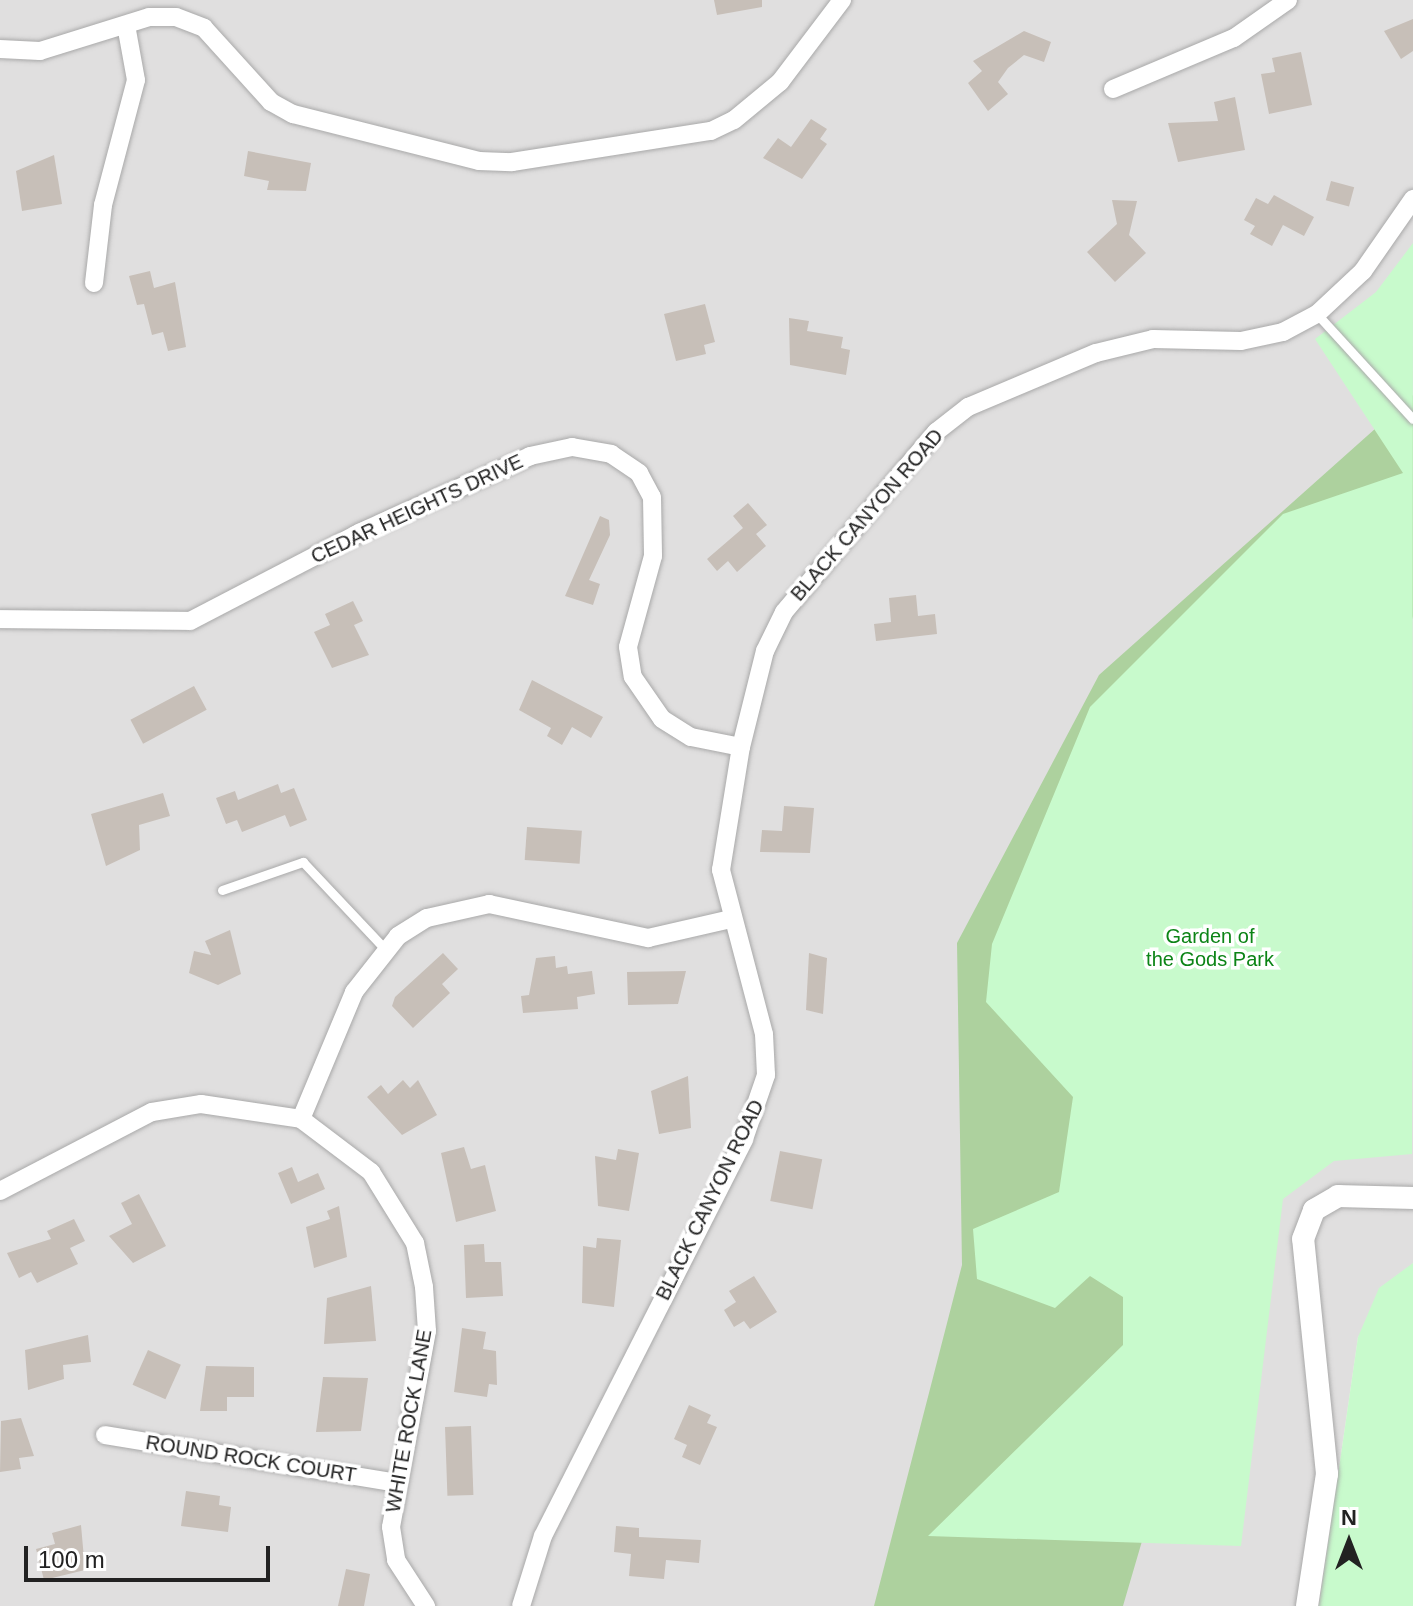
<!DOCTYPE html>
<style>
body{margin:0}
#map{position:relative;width:1413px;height:1606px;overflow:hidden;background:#f2efe9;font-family:Helvetica,sans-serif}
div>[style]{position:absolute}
.residential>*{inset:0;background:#e0dfdf}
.forest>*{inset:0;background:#add19e}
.park>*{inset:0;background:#c8facc}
.building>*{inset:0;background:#c7bfb8;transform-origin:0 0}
.roads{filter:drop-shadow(0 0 2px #a9a9a9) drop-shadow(0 0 2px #a9a9a9)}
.service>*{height:9px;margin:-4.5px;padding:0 4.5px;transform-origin:4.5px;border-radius:4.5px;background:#fff}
.minor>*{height:18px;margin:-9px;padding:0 9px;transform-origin:9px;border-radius:9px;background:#fff}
.tertiary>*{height:22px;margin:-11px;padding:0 11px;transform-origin:11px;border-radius:11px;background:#fff}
span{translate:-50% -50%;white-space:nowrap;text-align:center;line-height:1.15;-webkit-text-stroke:7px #fff;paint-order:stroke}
.street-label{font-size:20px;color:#222}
.park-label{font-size:20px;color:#0c8416}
.north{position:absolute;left:1309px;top:1502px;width:80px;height:80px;-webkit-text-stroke:6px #fff;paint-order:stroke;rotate:0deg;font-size:22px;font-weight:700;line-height:32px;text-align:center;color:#222}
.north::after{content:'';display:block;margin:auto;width:28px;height:36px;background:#222;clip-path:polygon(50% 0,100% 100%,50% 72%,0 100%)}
.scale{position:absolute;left:24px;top:1546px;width:246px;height:36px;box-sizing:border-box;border:4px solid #222;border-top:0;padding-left:10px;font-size:24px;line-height:28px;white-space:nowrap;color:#222;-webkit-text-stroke:6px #fff;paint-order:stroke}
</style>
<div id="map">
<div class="residential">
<div style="clip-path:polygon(0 0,1413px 0,1413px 1263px,1358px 1337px,1319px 1606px,0 1606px)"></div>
</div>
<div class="forest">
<div style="clip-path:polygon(1413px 395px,1413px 616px,1123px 1606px,874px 1606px,962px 1265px,957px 943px,1099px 675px)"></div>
</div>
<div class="park">
<div style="clip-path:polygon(1413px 243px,1412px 1154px,1334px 1161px,1283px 1199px,1241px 1546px,928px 1536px,1123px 1345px,1123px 1297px,1090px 1276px,1055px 1308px,977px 1279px,973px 1229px,1059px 1192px,1073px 1097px,986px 1002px,992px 944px,1090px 707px,1283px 514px,1403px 473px,1315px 339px,1376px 292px)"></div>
<div style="clip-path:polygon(1413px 1263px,1413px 1606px,1319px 1606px,1358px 1337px,1379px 1288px)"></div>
</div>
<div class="building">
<div style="clip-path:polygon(714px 0,762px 0,762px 7px,717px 15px)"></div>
<div style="clip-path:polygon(1413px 19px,1413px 51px,1401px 59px,1384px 31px)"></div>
<div style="clip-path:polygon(1024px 31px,1051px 42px,1044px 62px,1024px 55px,1008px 68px,998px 82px,1008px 94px,988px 111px,968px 83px,982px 71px,973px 61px)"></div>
<div style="clip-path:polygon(1301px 52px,1312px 105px,1269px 114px,1261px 74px,1275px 72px,1272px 58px)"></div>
<div style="clip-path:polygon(1235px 97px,1245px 150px,1178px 162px,1168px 123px,1218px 121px,1214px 102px)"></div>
<div style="clip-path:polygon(811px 119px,827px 129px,820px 139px,827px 144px,802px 179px,763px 158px,778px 138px,791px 147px)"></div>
<div style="clip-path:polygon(248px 151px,311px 163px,306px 191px,267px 190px,269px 181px,244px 176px)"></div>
<div style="clip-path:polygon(54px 155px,62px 204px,22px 211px,16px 171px)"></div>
<div style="left:1331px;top:181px;width:24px;height:20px;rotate:15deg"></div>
<div style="clip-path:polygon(1274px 195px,1314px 217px,1304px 236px,1283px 225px,1272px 246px,1250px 234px,1255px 226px,1244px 220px,1256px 198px,1268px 204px)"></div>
<div style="clip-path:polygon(1112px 200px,1137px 201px,1129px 235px,1146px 253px,1115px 282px,1087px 252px,1117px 224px)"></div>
<div style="clip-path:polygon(150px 271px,154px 288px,175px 282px,186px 347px,168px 351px,163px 332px,152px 335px,144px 304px,137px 305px,129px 276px)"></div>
<div style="clip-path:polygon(705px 304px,715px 342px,704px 345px,706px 354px,676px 361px,664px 314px)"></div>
<div style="clip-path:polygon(789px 318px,809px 321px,807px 331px,843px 337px,841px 348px,850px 350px,846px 375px,790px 365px)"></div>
<div style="clip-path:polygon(748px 503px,767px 525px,756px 534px,766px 546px,737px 572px,728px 561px,717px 571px,707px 559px,743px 528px,733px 516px)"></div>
<div style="clip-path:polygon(600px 516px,609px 520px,610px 535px,589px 580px,600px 584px,593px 605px,565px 596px)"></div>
<div style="clip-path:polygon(916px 595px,918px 616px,935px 614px,937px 634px,876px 641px,874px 624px,891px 622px,889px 598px)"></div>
<div style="clip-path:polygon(353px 601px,363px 621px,354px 625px,369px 655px,332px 668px,314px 632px,330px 625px,325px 614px)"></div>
<div style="clip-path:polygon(532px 680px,603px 717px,591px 738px,572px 727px,562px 745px,547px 736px,551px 728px,519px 710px)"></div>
<div style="left:194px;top:686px;width:27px;height:72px;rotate:62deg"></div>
<div style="clip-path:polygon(278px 784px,281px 793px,294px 788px,307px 820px,290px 827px,285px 815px,242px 832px,237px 820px,226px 824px,216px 798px,235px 791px,238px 800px)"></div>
<div style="clip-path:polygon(163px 793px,170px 816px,139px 825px,140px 850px,106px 866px,91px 814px)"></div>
<div style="clip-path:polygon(784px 806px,814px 808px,810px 853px,760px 852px,762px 830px,782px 831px)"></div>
<div style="left:527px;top:827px;width:55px;height:33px;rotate:4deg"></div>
<div style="clip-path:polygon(230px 930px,241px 974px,218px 985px,189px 973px,194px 951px,211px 955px,205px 941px)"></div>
<div style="clip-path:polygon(443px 953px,458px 969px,442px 984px,450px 993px,413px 1028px,392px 1006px,395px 997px)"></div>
<div style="clip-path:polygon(809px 953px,827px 958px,823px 1014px,806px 1010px)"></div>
<div style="clip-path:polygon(555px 956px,556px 968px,567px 966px,568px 974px,592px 971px,595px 994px,577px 997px,578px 1009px,523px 1013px,521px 996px,529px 995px,536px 958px)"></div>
<div style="clip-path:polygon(686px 971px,678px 1004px,628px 1005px,627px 972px)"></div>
<div style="clip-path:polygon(688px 1076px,691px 1128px,659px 1134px,651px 1091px)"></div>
<div style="clip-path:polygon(403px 1080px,410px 1088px,418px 1080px,437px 1115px,402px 1135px,367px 1097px,381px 1085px,388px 1094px)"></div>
<div style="clip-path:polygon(464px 1147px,471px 1169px,485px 1165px,496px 1211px,456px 1222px,441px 1153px)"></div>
<div style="clip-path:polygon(618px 1149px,639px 1153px,629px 1211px,598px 1206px,595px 1156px,616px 1160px)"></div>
<div style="left:780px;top:1151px;width:43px;height:51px;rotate:11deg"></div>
<div style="clip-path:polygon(292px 1167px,298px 1182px,318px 1173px,325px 1189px,291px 1204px,278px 1173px)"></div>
<div style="clip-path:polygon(139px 1194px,166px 1246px,133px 1263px,109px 1236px,132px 1224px,121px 1203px)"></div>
<div style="clip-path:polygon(339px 1206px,347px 1257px,314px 1268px,306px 1227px,330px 1219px,327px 1211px)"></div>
<div style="clip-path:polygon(74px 1219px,85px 1241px,70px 1248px,78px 1264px,37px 1283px,31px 1272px,19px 1278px,7px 1253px,51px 1239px,47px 1231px)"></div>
<div style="clip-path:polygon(597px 1238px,621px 1240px,614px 1307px,582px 1303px,583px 1246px,596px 1248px)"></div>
<div style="clip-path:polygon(484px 1244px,485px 1262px,501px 1262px,503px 1296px,466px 1298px,464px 1245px)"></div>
<div style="clip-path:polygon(754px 1276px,777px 1312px,750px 1329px,744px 1321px,734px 1327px,724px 1310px,736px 1302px,729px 1291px)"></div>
<div style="clip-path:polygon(371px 1286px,376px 1341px,324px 1344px,327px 1298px)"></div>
<div style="clip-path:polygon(462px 1328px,486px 1332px,483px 1349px,496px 1351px,497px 1385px,489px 1384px,487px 1397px,454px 1392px)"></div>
<div style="clip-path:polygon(88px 1335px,91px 1362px,63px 1365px,64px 1379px,28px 1390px,25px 1350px)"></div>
<div style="left:148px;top:1350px;width:36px;height:38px;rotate:24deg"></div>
<div style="clip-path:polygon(206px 1366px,254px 1367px,254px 1397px,227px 1397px,227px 1411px,200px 1411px)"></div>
<div style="clip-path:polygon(323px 1377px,368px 1378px,361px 1431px,316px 1432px)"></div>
<div style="clip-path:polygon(689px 1405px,711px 1415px,707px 1423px,717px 1427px,700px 1465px,682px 1457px,687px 1445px,674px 1439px)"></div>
<div style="clip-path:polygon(21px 1418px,34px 1456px,19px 1458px,21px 1469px,0 1472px,1px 1421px)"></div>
<div style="left:471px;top:1426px;width:69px;height:26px;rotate:88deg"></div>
<div style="clip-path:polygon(186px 1491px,220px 1496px,219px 1505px,231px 1507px,228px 1532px,181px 1526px)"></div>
<div style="clip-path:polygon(81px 1525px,85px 1570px,44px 1580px,36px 1549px,55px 1544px,52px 1533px)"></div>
<div style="clip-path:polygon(616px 1526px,639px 1528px,639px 1537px,701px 1540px,699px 1563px,666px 1560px,664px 1579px,629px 1576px,631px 1554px,614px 1552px)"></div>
<div style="clip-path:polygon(346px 1569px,370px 1574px,364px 1606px,338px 1606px)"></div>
</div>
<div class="roads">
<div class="service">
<div style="left:1317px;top:314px;width:142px;rotate:47.6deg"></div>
<div style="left:222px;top:890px;width:86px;rotate:-19.1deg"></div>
<div style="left:303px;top:862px;width:120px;rotate:46.7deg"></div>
</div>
<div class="minor">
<div style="left:0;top:49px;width:40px;rotate:2.9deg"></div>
<div style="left:40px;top:51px;width:114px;rotate:-17.3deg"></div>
<div style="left:149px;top:17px;width:27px"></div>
<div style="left:176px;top:17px;width:30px;rotate:21deg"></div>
<div style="left:204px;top:28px;width:100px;rotate:47.8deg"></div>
<div style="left:271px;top:102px;width:25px;rotate:29deg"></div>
<div style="left:293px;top:114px;width:192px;rotate:14.2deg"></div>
<div style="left:479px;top:161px;width:33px;rotate:2deg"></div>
<div style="left:512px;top:162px;width:201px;rotate:-8.9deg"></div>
<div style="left:711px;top:131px;width:25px;rotate:-26deg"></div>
<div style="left:734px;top:120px;width:60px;rotate:-39.6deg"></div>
<div style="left:780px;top:82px;width:103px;rotate:-52.9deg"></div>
<div style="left:1113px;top:89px;width:131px;rotate:-22.9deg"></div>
<div style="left:1234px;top:38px;width:66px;rotate:-35.1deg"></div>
<div style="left:94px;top:283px;width:79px;rotate:-83.4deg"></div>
<div style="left:103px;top:205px;width:129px;rotate:-75.2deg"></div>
<div style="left:136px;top:80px;width:56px;rotate:-100.3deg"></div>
<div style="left:0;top:619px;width:190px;rotate:0.6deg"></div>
<div style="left:190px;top:621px;width:191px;rotate:-27.5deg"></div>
<div style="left:359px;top:533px;width:188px;rotate:-24.2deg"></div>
<div style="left:530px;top:456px;width:43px;rotate:-12.1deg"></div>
<div style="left:572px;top:447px;width:40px;rotate:10deg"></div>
<div style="left:611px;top:454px;width:34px;rotate:34deg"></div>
<div style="left:639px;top:473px;width:27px;rotate:62deg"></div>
<div style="left:652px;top:497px;width:59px;rotate:89deg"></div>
<div style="left:653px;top:556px;width:94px;rotate:105.4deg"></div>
<div style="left:628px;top:647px;width:30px;rotate:81deg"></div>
<div style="left:633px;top:677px;width:51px;rotate:55.4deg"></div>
<div style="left:662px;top:719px;width:34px;rotate:32deg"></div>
<div style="left:691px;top:737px;width:51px;rotate:11.3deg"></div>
<div style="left:301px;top:1119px;width:138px;rotate:-67.3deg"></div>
<div style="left:354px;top:992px;width:71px;rotate:-51.8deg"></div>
<div style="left:398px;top:936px;width:34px;rotate:-32deg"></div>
<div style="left:427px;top:918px;width:64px;rotate:-12.7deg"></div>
<div style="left:489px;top:904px;width:163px;rotate:12.1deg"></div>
<div style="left:648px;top:938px;width:85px;rotate:-12.9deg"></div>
<div style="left:0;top:1191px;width:171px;rotate:-27.5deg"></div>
<div style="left:152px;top:1112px;width:50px;rotate:-9.3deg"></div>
<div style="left:201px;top:1104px;width:101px;rotate:8.5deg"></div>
<div style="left:301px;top:1119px;width:88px;rotate:37.1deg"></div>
<div style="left:371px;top:1172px;width:84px;rotate:58.2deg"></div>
<div style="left:415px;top:1243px;width:45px;rotate:78.4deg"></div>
<div style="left:424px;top:1287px;width:44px;rotate:86.1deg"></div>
<div style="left:427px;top:1331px;width:199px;rotate:100.4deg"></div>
<div style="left:391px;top:1527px;width:33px;rotate:81deg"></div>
<div style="left:396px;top:1560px;width:55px;rotate:56.9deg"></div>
<div style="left:105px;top:1435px;width:296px;rotate:9.3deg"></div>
<div style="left:521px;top:1606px;width:73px;rotate:-72.6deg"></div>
<div style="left:543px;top:1536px;width:445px;rotate:-63.1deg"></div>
<div style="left:744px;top:1139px;width:68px;rotate:-71deg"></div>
<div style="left:766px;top:1075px;width:41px;rotate:-92.8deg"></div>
<div style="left:764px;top:1034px;width:170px;rotate:-104.7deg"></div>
<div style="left:721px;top:870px;width:125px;rotate:-80.8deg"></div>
<div style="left:741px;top:747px;width:99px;rotate:-76deg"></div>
<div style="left:765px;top:651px;width:43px;rotate:-64deg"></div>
<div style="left:784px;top:612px;width:236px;rotate:-49.8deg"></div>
<div style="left:936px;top:432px;width:41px;rotate:-38deg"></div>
<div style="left:968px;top:407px;width:139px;rotate:-22.9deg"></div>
<div style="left:1096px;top:353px;width:59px;rotate:-13.8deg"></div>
<div style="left:1153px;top:339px;width:88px;rotate:1.3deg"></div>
<div style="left:1241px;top:341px;width:43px;rotate:-12.1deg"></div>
<div style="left:1283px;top:332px;width:38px;rotate:-28deg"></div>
<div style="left:1317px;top:314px;width:63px;rotate:-43.1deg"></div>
<div style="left:1363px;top:271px;width:88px;rotate:-55.2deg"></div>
</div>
<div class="tertiary">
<div style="left:1307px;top:1606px;width:134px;rotate:-81.4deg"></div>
<div style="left:1327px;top:1474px;width:236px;rotate:-95.8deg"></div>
<div style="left:1303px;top:1239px;width:31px;rotate:-69deg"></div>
<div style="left:1314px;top:1210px;width:28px;rotate:-30deg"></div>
<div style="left:1338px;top:1196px;width:75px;rotate:1.5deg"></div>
</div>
</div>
<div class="street-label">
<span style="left:417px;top:509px;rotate:-25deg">CEDAR HEIGHTS DRIVE</span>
<span style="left:867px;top:515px;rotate:-49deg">BLACK CANYON ROAD</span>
<span style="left:710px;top:1200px;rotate:-64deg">BLACK CANYON ROAD</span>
<span style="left:409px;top:1421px;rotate:-80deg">WHITE ROCK LANE</span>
<span style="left:251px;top:1459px;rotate:9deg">ROUND ROCK COURT</span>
</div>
<div class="park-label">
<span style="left:1210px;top:948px">Garden of<br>the Gods Park</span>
</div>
<div class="north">N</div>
<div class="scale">100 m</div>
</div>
